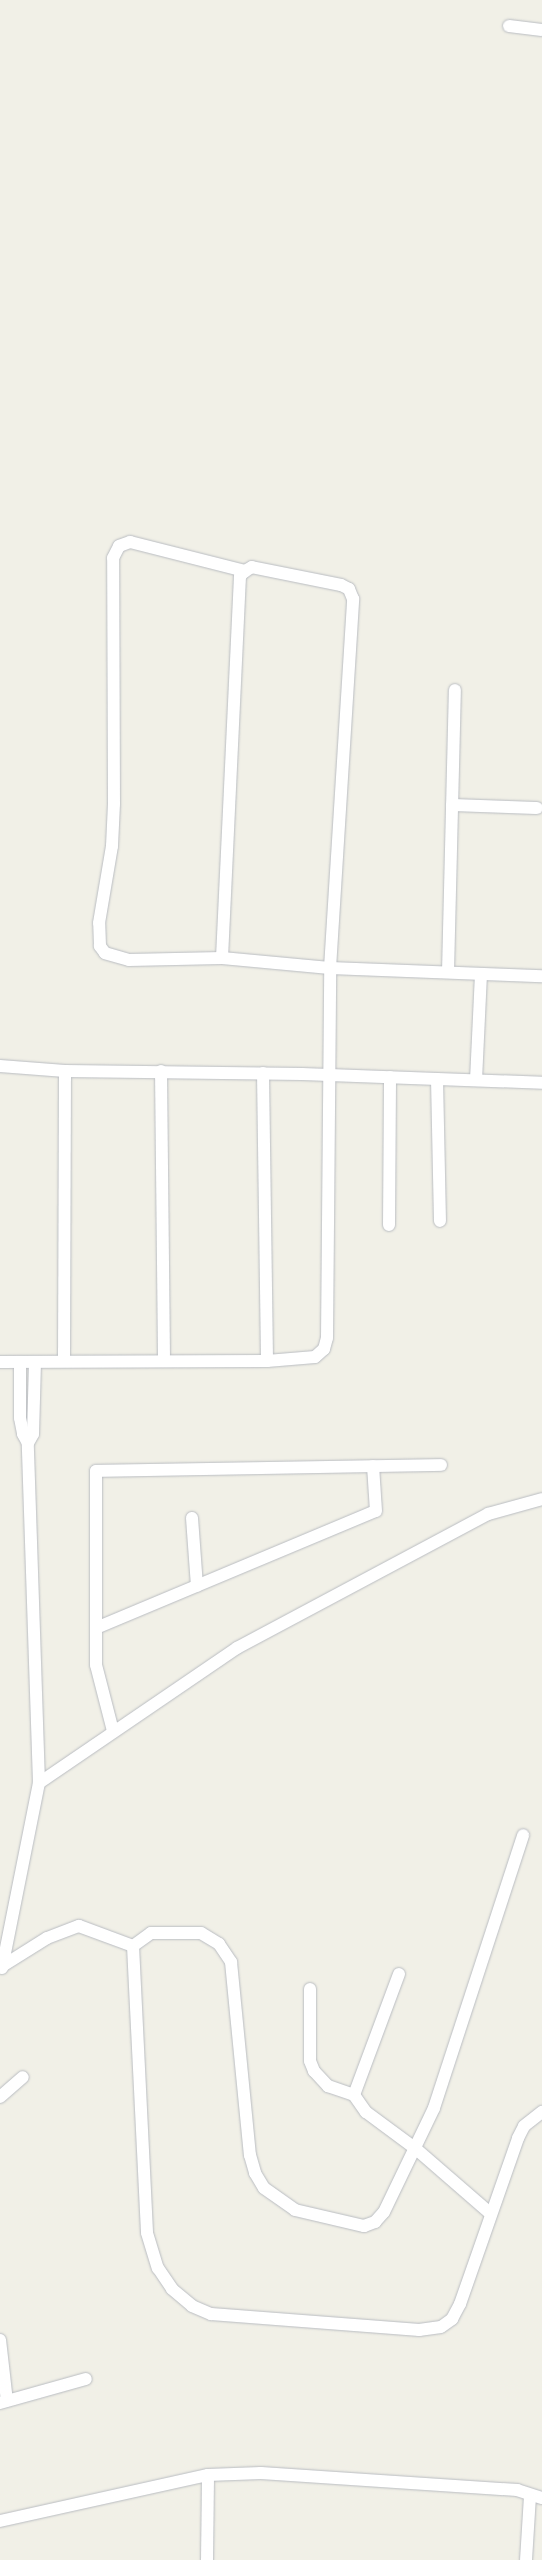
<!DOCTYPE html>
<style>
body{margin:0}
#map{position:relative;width:542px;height:2560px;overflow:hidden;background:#f1f0e7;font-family:Inter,sans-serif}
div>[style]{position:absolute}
.roads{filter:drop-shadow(0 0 1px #b9bcc1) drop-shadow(0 0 1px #b9bcc1)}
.minor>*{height:12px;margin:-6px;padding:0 6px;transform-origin:6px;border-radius:6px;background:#fff}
span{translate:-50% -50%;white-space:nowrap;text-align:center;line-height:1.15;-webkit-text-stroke:4px #fff;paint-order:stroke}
</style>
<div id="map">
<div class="roads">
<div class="minor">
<div style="left:509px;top:26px;width:33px;rotate:7deg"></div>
<div style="left:452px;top:805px;width:85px;rotate:2deg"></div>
<div style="left:222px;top:958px;width:93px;rotate:178.8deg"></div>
<div style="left:129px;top:960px;width:25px;rotate:-164deg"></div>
<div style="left:105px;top:953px;width:9px;rotate:-126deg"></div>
<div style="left:100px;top:946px;width:23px;rotate:-92deg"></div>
<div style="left:99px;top:923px;width:78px;rotate:-80.4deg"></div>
<div style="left:112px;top:846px;width:42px;rotate:-87.3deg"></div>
<div style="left:114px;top:804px;width:246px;rotate:-90.2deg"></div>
<div style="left:113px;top:558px;width:13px;rotate:-63deg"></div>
<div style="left:119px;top:546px;width:12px;rotate:-20deg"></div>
<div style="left:130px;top:542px;width:119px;rotate:14.2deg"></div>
<div style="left:448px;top:972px;width:282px;rotate:-88.6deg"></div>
<div style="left:0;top:1066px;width:65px;rotate:4.4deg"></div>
<div style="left:65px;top:1071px;width:237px;rotate:0.7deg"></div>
<div style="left:302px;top:1074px;width:240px;rotate:2.1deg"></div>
<div style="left:161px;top:1071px;width:289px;rotate:89.4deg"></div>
<div style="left:263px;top:1073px;width:288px;rotate:89.2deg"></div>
<div style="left:437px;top:1079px;width:142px;rotate:88.8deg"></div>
<div style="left:476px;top:1080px;width:106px;rotate:-87.3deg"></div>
<div style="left:389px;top:1225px;width:148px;rotate:-89.6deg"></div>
<div style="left:64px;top:1360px;width:289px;rotate:-89.8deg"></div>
<div style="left:0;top:1362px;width:267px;rotate:-0.2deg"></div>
<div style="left:267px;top:1361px;width:48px;rotate:-4.8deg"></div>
<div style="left:315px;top:1357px;width:12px;rotate:-42deg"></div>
<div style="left:324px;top:1349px;width:11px;rotate:-75deg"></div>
<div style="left:327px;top:1338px;width:370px;rotate:-89.5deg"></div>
<div style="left:330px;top:968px;width:370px;rotate:-86.4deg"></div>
<div style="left:353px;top:599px;width:11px;rotate:-112deg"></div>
<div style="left:349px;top:589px;width:9px;rotate:-153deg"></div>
<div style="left:341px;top:585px;width:91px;rotate:-168.6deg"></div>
<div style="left:252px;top:567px;width:8px;rotate:150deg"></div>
<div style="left:245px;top:571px;width:7px;rotate:135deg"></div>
<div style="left:240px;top:576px;width:382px;rotate:92.7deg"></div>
<div style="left:222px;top:958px;width:108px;rotate:5.3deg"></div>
<div style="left:330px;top:968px;width:212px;rotate:2.2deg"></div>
<div style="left:20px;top:1362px;width:56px;rotate:90deg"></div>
<div style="left:20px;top:1418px;width:16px;rotate:79deg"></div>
<div style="left:23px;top:1434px;width:10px;rotate:61deg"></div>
<div style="left:192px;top:1518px;width:68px;rotate:85.8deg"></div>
<div style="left:96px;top:1628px;width:303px;rotate:-22.7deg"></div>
<div style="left:376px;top:1511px;width:45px;rotate:-93.8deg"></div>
<div style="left:113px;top:1731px;width:68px;rotate:-104.4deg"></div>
<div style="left:96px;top:1665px;width:194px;rotate:-90deg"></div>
<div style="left:96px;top:1471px;width:345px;rotate:-1deg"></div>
<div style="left:39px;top:1783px;width:240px;rotate:-34.3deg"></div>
<div style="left:237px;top:1648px;width:285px;rotate:-28.1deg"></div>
<div style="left:488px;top:1514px;width:56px;rotate:-15.5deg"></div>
<div style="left:133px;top:1946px;width:22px;rotate:-36deg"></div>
<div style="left:151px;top:1933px;width:50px"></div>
<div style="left:201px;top:1933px;width:21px;rotate:31deg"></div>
<div style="left:219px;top:1944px;width:22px;rotate:56deg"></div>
<div style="left:231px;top:1962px;width:194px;rotate:84.4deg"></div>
<div style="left:250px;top:2155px;width:19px;rotate:74deg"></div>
<div style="left:255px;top:2173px;width:17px;rotate:59deg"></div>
<div style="left:264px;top:2188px;width:38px;rotate:35deg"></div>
<div style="left:295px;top:2210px;width:71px;rotate:13.1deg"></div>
<div style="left:364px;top:2226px;width:12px;rotate:-20deg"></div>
<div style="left:375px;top:2222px;width:13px;rotate:-48deg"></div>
<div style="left:384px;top:2212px;width:115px;rotate:-64.3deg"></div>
<div style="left:434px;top:2108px;width:287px;rotate:-71.9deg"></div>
<div style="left:4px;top:1965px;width:51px;rotate:-32.1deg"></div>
<div style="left:47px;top:1938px;width:34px;rotate:-21deg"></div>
<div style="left:79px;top:1926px;width:58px;rotate:20.3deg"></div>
<div style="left:133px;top:1946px;width:287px;rotate:87.2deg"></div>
<div style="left:147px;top:2233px;width:37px;rotate:73deg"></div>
<div style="left:158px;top:2268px;width:25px;rotate:56deg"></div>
<div style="left:172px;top:2289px;width:26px;rotate:40deg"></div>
<div style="left:192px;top:2306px;width:21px;rotate:23deg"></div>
<div style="left:211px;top:2314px;width:209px;rotate:4.4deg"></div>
<div style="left:419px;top:2330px;width:22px;rotate:-8deg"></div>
<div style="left:441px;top:2327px;width:14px;rotate:-36deg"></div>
<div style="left:452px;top:2319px;width:17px;rotate:-62deg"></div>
<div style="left:460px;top:2304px;width:176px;rotate:-70.7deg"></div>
<div style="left:518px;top:2138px;width:13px;rotate:-63deg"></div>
<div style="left:524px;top:2126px;width:23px;rotate:-38deg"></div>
<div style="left:2px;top:1968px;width:189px;rotate:-78.7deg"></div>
<div style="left:39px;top:1783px;width:340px;rotate:-91.9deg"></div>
<div style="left:28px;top:1443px;width:10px;rotate:-61deg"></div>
<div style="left:33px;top:1434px;width:72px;rotate:-88.4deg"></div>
<div style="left:399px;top:1974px;width:129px;rotate:110.4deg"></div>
<div style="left:354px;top:2095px;width:21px;rotate:55deg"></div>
<div style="left:366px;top:2112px;width:62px;rotate:36.5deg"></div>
<div style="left:416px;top:2149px;width:98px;rotate:40.9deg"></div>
<div style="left:310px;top:1989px;width:72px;rotate:90deg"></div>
<div style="left:310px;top:2061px;width:11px;rotate:68deg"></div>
<div style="left:314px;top:2071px;width:21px;rotate:47deg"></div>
<div style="left:328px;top:2086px;width:28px;rotate:19deg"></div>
<div style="left:0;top:2097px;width:30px;rotate:-41deg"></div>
<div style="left:0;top:2340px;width:61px;rotate:83.5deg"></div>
<div style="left:0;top:2403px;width:89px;rotate:-15.6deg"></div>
<div style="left:0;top:2521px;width:213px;rotate:-12.5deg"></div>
<div style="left:208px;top:2475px;width:53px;rotate:-2.2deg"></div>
<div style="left:261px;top:2473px;width:257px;rotate:3.8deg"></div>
<div style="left:517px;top:2490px;width:26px;rotate:18deg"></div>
<div style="left:207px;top:2560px;width:85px;rotate:-89.3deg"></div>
<div style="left:526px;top:2560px;width:64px;rotate:-86.4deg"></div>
</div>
</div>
</div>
